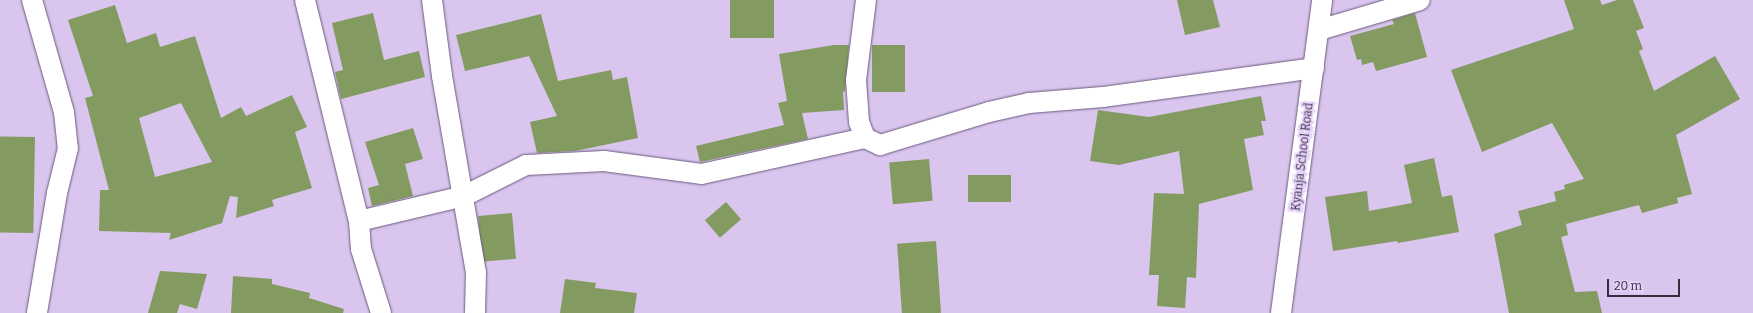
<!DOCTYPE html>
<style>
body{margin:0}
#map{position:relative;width:1753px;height:313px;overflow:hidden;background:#d9c5ed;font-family:Bitter,serif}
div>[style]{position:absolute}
.building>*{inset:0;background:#839b61;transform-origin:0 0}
.roads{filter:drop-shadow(0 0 1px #6c5a7d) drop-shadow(0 0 1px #6c5a7d)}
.minor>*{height:20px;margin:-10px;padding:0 10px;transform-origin:10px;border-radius:10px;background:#fff}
span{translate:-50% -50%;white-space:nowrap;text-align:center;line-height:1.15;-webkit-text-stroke:4px #e6d2fb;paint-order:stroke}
.street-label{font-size:12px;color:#362e3e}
.scale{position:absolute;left:1607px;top:279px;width:73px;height:18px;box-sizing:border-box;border:2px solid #362e3e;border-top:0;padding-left:5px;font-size:12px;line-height:14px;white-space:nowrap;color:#362e3e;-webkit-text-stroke:3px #e6d2fb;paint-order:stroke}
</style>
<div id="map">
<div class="building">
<div style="left:730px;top:0;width:44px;height:38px"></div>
<div style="clip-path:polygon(1177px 0,1213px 0,1220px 27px,1185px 35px)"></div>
<div style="clip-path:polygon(1564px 0,1600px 0,1602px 5px,1617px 0,1633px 0,1644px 28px,1636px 31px,1643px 49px,1639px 51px,1654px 91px,1715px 56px,1740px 99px,1676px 135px,1692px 194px,1677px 198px,1678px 203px,1642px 213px,1639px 205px,1566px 224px,1568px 235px,1561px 237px,1575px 292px,1597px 291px,1602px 313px,1509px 313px,1494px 234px,1522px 225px,1518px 211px,1556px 201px,1554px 192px,1565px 189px,1564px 185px,1584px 179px,1552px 123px,1482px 152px,1451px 70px,1574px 29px)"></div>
<div style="clip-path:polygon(evenodd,115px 5px,127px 43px,156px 33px,160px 47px,195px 36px,221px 118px,241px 107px,246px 116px,292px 95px,307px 127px,295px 132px,312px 188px,272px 200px,274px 206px,236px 218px,238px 197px,230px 196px,222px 223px,169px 240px,171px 233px,99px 231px,100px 190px,109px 190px,85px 98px,93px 96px,68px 20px,115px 5px,181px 103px,212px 162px,155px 177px,139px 118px,181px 103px)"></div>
<div style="clip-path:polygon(373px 13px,384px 60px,419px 51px,425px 77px,341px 99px,335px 72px,343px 70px,332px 23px)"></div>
<div style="clip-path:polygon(1415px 13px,1427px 57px,1376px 71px,1373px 62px,1362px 65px,1361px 59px,1357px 60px,1350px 36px,1394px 24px,1392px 20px)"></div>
<div style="clip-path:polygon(541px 14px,558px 81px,611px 70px,613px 80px,627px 77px,638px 138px,575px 151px,537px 153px,530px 122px,557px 116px,529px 56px,465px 71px,456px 35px)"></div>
<div style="clip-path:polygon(834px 45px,849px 45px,845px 92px,843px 91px,844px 110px,802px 113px,808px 139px,700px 162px,696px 146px,784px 125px,778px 103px,787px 101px,779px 54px)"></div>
<div style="left:872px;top:45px;width:33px;height:47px"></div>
<div style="clip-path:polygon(1261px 96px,1266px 121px,1261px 121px,1264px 135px,1244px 139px,1253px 190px,1199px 204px,1196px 278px,1187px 277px,1185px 308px,1157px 306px,1159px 275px,1149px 275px,1154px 193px,1184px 194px,1179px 151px,1119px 165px,1090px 161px,1098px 110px,1149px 117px)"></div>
<div style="clip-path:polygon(413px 128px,423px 159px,405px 164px,413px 196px,372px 206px,368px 188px,379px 185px,365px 142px)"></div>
<div style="left:35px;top:137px;width:96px;height:35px;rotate:91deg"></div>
<div style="clip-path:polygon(1434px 158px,1442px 197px,1452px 195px,1459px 232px,1398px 243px,1397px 241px,1333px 251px,1325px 197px,1367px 191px,1369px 211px,1412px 203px,1404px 165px)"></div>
<div style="left:929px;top:159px;width:42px;height:40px;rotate:85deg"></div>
<div style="left:968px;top:175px;width:43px;height:27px"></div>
<div style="left:726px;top:202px;width:23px;height:28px;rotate:49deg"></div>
<div style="left:512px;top:213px;width:46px;height:34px;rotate:85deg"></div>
<div style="left:936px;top:241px;width:72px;height:39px;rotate:86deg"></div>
<div style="clip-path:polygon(160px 271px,207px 274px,197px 309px,180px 304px,177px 313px,148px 313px)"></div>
<div style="clip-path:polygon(233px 276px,272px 279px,272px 284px,310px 293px,309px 298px,344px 309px,343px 313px,231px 313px)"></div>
<div style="clip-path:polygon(565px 279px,596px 283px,595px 288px,637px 293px,634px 313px,560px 313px)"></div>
</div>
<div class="roads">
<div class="minor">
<div style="left:32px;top:0;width:116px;rotate:74.1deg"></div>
<div style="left:64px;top:112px;width:36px;rotate:84deg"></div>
<div style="left:68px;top:148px;width:46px;rotate:103.7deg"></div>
<div style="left:57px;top:193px;width:122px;rotate:99.5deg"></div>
<div style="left:305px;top:0;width:228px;rotate:76.3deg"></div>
<div style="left:359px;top:221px;width:28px;rotate:86deg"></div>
<div style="left:361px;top:249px;width:67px;rotate:72.6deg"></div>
<div style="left:432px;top:0;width:77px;rotate:82.5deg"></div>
<div style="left:442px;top:76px;width:199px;rotate:80.2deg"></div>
<div style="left:476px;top:272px;width:41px;rotate:91.4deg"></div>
<div style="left:866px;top:0;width:81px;rotate:97.1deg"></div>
<div style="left:856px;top:80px;width:42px;rotate:85.9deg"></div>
<div style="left:859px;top:122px;width:17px;rotate:69deg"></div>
<div style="left:865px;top:138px;width:17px;rotate:25deg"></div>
<div style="left:880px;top:145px;width:114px;rotate:-16.8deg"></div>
<div style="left:989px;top:112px;width:41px;rotate:-12.7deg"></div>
<div style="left:1029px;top:103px;width:74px;rotate:-4.6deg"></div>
<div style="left:1103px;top:97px;width:213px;rotate:-7.8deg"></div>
<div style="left:1319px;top:30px;width:105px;rotate:-16.5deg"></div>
<div style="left:359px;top:221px;width:108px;rotate:-13.4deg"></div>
<div style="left:464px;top:196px;width:69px;rotate:-26.6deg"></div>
<div style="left:526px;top:165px;width:78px;rotate:-2.9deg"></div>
<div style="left:604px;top:161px;width:98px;rotate:7.6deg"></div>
<div style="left:701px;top:174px;width:168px;rotate:-12.4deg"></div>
<div style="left:1281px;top:313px;width:316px;rotate:-82.5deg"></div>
</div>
</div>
<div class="street-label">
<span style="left:1303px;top:157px;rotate:-83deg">Kyanja School Road</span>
</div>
<div class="scale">20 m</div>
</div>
